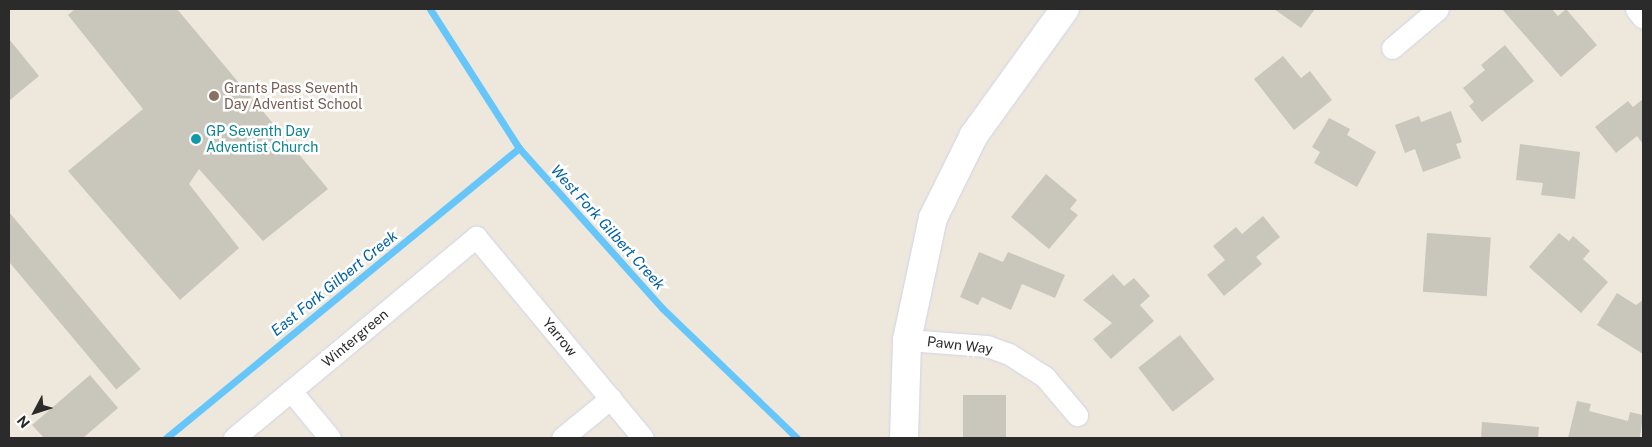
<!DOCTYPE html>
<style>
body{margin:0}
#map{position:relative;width:1652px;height:447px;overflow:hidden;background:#eee8dc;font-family:"Public Sans",sans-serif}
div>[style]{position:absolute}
.stream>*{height:7px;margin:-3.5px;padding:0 3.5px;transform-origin:3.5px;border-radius:3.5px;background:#66c6f9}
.building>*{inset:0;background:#c9c6bb;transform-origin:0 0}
.roads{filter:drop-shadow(0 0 1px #d1d3e5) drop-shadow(0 0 1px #d1d3e5)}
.minor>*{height:21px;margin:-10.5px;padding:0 10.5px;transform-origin:10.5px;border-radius:10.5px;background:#fff}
.secondary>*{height:28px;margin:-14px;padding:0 14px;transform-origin:14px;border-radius:14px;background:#fff}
.dots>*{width:14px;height:14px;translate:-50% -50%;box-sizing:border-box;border:2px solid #fff;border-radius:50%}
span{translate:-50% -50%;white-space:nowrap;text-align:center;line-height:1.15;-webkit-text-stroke:5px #fff;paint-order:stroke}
.education-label{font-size:14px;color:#785e54}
.left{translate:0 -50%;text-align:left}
.culture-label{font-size:14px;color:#0d838f}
.street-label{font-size:14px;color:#2b2b2b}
.water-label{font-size:15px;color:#0262a9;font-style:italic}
.frame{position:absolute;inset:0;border:10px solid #2b2b2b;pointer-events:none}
.north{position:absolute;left:10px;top:387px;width:50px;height:50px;-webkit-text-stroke:4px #fff;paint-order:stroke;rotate:230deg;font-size:14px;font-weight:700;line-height:20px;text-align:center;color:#2b2b2b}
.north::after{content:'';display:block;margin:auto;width:18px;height:22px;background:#2b2b2b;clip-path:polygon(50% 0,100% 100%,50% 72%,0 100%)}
</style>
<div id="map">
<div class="stream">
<div style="left:430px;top:9px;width:165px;rotate:57.4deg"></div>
<div style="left:519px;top:148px;width:215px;rotate:48.2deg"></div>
<div style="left:662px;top:308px;width:187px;rotate:43.9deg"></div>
<div style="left:166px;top:438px;width:457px;rotate:-39.4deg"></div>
</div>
<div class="building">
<div style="clip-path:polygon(75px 9px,177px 9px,328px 189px,263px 241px,199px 169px,189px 184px,239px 248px,180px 300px,68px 171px,143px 109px,68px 15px)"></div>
<div style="clip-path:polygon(1274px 9px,1315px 9px,1301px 28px)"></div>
<div style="clip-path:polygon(1502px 9px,1552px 9px,1558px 16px,1566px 9px,1597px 45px,1561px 77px)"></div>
<div style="clip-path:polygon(9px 39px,39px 76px,10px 100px,9px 98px)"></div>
<div style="clip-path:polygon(1505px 45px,1534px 81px,1482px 122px,1469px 106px,1474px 102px,1463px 88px,1485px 70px,1481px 65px)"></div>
<div style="clip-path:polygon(1283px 56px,1301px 78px,1310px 71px,1332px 100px,1294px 130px,1254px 79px)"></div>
<div style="clip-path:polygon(1643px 99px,1643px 144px,1637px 136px,1616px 153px,1595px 127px,1628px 101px,1633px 107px)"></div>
<div style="clip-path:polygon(1451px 111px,1462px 142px,1456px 144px,1461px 158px,1423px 172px,1415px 149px,1405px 153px,1395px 125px,1419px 116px,1421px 122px)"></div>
<div style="clip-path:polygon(1329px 118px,1350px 129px,1347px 135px,1376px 152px,1357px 187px,1314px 163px,1320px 152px,1312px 147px)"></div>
<div style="clip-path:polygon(1520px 144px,1580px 152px,1575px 199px,1541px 195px,1543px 183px,1516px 180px)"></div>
<div style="clip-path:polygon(1046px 174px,1077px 200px,1070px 209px,1078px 215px,1049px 249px,1011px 217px)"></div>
<div style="left:9px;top:212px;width:205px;height:32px;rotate:50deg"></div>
<div style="clip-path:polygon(1263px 216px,1280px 237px,1256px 257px,1262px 264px,1224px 296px,1207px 275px,1225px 260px,1213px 246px,1236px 227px,1242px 234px)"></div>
<div style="left:1427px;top:233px;width:64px;height:59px;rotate:4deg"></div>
<div style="clip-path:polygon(1559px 233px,1569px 241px,1573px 236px,1590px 251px,1583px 259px,1608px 282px,1581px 313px,1529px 267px)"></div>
<div style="clip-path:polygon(979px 252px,1003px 262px,1008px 252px,1065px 275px,1055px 298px,1022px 284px,1011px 310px,982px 297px,978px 305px,960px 297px)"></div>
<div style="clip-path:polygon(1113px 274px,1124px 286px,1134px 278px,1150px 296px,1140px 305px,1154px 321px,1111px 359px,1093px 339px,1112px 323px,1083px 300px)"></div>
<div style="clip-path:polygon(1617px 293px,1636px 305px,1643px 300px,1643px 354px,1597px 325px)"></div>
<div style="left:1180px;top:335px;width:56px;height:53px;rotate:52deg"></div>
<div style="clip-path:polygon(90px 375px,118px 408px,83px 438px,44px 438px,32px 425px)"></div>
<div style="left:1006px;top:395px;width:43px;height:43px;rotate:90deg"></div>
<div style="clip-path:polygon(1577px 401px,1591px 404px,1589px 411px,1628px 421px,1630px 412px,1643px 415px,1640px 438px,1568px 438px)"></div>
<div style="clip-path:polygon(1482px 422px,1539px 427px,1538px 438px,1481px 438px)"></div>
</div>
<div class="roads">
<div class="minor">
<div style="left:1636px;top:9px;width:11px;rotate:52deg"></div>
<div style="left:1392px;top:48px;width:60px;rotate:-40.3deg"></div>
<div style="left:907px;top:340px;width:80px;rotate:4.3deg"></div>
<div style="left:987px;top:346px;width:23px;rotate:20deg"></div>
<div style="left:1009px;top:354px;width:43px;rotate:32.6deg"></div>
<div style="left:1045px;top:377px;width:50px;rotate:49.9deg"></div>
<div style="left:291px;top:391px;width:61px;rotate:50.3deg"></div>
<div style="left:234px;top:438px;width:315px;rotate:-39.7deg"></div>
<div style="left:476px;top:237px;width:261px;rotate:50.3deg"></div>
<div style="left:562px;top:438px;width:63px;rotate:-39.2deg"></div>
</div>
<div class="secondary">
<div style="left:904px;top:438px;width:98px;rotate:-88.2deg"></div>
<div style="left:907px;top:340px;width:125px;rotate:-78deg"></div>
<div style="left:933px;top:218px;width:93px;rotate:-63.7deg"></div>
<div style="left:974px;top:135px;width:155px;rotate:-54.2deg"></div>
</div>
</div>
<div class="dots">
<div style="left:214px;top:96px;background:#8d6e63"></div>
<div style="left:196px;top:139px;background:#0f9aa8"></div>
</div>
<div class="education-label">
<span class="left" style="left:224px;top:96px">Grants Pass Seventh<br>Day Adventist School</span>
</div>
<div class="culture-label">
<span class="left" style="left:206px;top:139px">GP Seventh Day<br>Adventist Church</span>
</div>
<div class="street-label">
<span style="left:560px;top:337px;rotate:50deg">Yarrow</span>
<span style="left:355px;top:338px;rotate:-40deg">Wintergreen</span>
<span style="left:960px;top:345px;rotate:7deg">Pawn Way</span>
</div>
<div class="water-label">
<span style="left:608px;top:227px;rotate:48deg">West Fork Gilbert Creek</span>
<span style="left:334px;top:283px;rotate:-39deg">East Fork Gilbert Creek</span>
</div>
<div class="frame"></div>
<div class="north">N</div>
</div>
